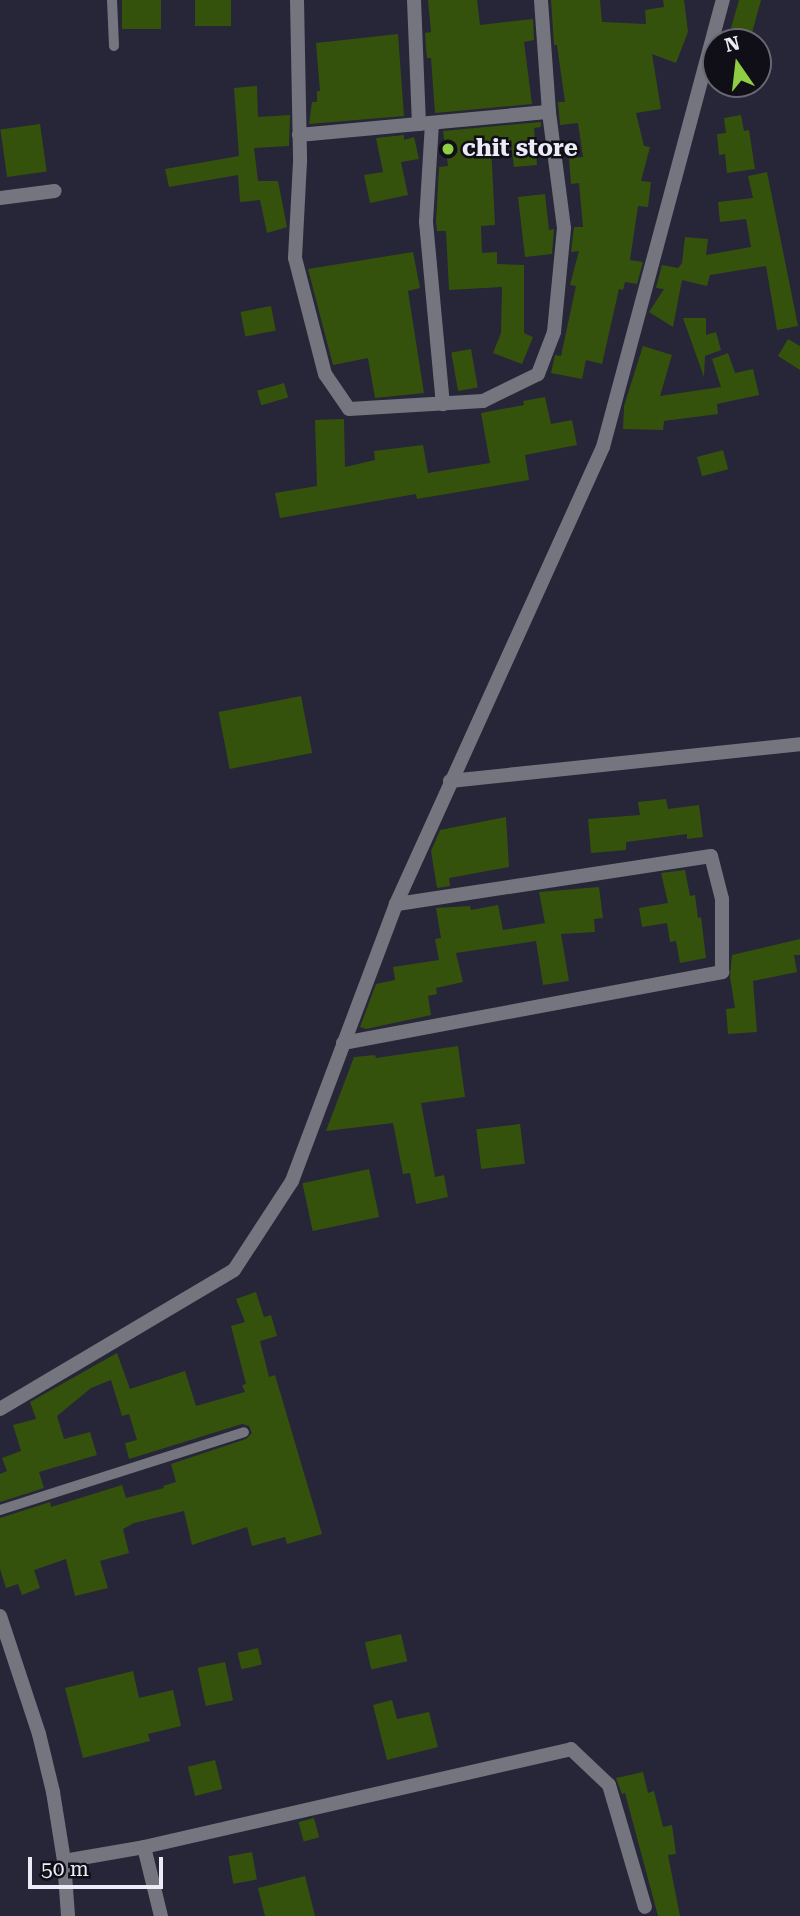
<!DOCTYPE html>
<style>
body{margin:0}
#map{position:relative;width:800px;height:1916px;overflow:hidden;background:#272538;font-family:"Roboto Serif",serif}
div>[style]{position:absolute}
.building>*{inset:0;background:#35520d;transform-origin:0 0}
.service>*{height:10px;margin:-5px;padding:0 5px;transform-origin:5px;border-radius:5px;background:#75757f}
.minor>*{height:14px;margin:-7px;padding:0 7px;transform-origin:7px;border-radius:7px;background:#75757f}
.tertiary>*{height:14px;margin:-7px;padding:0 7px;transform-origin:7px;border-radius:7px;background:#75757f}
.dots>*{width:19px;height:19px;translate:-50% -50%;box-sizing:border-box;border:4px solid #100f18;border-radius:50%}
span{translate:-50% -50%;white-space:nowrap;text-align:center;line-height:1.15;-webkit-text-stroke:5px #100f18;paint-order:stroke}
.poi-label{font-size:24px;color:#ecebf8;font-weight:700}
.left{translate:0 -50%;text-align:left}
.north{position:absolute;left:702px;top:28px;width:70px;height:70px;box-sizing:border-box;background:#100f18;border:2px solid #686772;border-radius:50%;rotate:346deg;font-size:19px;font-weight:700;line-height:28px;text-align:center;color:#ecebf8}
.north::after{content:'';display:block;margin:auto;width:24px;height:32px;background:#8fcd42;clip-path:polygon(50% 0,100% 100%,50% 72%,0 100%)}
.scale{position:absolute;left:28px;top:1857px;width:135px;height:32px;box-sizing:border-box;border:4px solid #ecebf8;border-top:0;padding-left:9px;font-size:21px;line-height:24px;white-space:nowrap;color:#ecebf8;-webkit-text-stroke:5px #100f18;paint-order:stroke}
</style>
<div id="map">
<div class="building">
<div style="left:122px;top:0;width:39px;height:29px"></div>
<div style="left:195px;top:0;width:36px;height:26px"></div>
<div style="clip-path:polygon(428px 0,477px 0,480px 25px,533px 19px,534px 40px,524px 42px,532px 104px,435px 113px,431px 58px,427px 58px,426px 49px,425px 33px,431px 32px)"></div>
<div style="clip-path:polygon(551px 0,600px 0,602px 22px,646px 24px,645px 10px,664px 7px,663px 0,684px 0,688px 32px,676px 63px,652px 54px,661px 109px,636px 113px,644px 146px,650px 147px,641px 181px,651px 182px,648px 207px,638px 206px,630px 260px,643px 262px,637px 284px,625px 282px,623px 290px,619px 289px,602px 364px,586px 360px,582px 379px,551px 373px,555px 355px,561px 356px,576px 286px,570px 285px,579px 251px,571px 252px,574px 227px,583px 227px,579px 183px,571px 184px,569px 158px,583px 157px,578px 123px,560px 125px,558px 102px,565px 102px,557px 45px,554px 45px)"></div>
<div style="clip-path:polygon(739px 0,761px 0,752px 33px,731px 28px)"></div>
<div style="clip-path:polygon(398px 34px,404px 116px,309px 124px,312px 102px,317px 102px,317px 91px,320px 91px,316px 43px)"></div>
<div style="clip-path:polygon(257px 86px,258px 117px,290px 115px,289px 146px,254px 148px,258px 181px,278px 181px,287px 227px,267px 233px,260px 200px,240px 202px,238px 175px,169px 187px,165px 169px,239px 156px,234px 88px)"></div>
<div style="clip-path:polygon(741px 115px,744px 131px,749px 130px,755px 169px,727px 173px,725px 154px,719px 155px,717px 134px,726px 133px,724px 118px)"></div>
<div style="clip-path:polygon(541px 122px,541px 127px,534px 128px,537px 165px,514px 167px,511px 144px,491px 145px,495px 225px,481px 226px,482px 253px,497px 252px,497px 264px,524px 265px,524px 333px,533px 337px,522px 364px,493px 353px,501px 333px,502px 287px,449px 290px,446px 231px,437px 231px,436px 222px,439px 167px,448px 166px,443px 131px)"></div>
<div style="left:40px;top:124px;width:48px;height:40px;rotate:82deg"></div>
<div style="clip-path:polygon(404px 135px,404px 140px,414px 137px,419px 159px,401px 162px,408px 195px,370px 203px,364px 175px,383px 172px,376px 138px)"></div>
<div style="clip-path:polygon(767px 172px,798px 326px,777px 330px,766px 266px,710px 275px,707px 286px,682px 280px,673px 327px,649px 312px,664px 289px,656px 288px,662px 265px,678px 268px,682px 263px,685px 237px,708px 239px,706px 255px,751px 247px,746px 219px,720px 222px,718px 202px,753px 198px,748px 176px)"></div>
<div style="clip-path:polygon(545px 194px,549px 230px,554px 229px,552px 254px,525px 257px,518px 197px)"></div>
<div style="clip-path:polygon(413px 252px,420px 288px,408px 291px,424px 393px,375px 398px,368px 358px,333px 365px,308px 269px)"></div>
<div style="left:271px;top:306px;width:25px;height:31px;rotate:79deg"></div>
<div style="clip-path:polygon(683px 318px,706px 318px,706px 335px,716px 332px,721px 350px,705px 356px,704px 377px)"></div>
<div style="clip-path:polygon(788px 339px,800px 346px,800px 370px,778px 356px)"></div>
<div style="clip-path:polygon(643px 346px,672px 355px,660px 396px,721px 387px,712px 359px,728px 353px,735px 373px,753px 369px,759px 395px,717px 404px,718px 414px,664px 421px,663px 430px,623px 429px,624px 406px)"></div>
<div style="left:471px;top:349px;width:39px;height:20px;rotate:80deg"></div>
<div style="left:284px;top:383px;width:15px;height:28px;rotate:74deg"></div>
<div style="clip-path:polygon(545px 397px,551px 424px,572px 420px,577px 445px,525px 455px,529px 480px,417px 499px,416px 494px,280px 518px,275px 493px,317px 486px,315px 420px,344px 419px,345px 467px,375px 460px,374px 451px,423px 445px,428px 473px,490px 463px,481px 413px,524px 405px,523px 401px)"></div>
<div style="left:723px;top:450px;width:20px;height:27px;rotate:75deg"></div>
<div style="left:301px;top:696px;width:58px;height:84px;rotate:79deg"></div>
<div style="clip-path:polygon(666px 799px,668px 809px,699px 805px,703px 837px,687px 839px,687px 834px,626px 842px,626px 850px,591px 853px,588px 819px,640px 815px,638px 802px)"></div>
<div style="clip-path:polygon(506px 817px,509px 867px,449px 878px,450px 886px,437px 888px,431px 851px,440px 830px)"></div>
<div style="clip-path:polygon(685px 870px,690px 896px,695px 895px,698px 918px,701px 917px,706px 958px,680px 963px,676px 941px,670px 942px,667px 923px,642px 927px,639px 908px,668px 903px,661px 873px)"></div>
<div style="clip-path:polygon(599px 887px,603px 918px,594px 919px,595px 932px,561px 934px,569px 981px,543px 985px,536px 941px,456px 953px,463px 982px,436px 988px,437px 994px,428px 996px,431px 1015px,366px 1029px,360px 1027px,376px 984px,395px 980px,393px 967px,439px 960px,435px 939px,441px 938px,436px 908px,470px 906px,471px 910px,498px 905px,503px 930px,545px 923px,539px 892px)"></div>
<div style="clip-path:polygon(800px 939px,800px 955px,794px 955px,797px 972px,753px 981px,757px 1032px,728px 1034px,726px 1009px,735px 1008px,730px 977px,732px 955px)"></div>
<div style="clip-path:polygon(458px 1046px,465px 1097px,421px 1103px,435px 1177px,444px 1175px,448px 1197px,416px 1204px,410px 1173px,403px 1174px,393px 1123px,326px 1131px,354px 1057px,375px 1055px,376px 1058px)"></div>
<div style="left:520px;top:1124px;width:40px;height:44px;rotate:83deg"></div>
<div style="left:369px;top:1169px;width:49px;height:68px;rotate:78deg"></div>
<div style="clip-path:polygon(256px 1292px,264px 1317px,271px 1315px,277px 1336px,260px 1341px,269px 1377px,275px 1375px,322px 1534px,287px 1544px,285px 1537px,252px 1546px,247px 1527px,192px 1545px,184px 1511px,134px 1523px,123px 1529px,129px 1553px,100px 1561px,108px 1588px,75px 1596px,66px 1559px,34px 1570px,40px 1588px,22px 1595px,18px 1584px,6px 1588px,0 1569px,0 1518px,50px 1502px,51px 1507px,122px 1485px,126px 1498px,164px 1488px,163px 1486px,176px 1482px,171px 1464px,246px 1439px,252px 1433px,249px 1426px,242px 1424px,129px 1459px,125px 1443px,137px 1440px,129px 1414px,122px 1416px,111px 1380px,91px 1388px,57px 1416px,64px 1439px,90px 1432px,97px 1455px,39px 1472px,44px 1488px,0 1502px,0 1474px,7px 1471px,2px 1458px,21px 1451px,13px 1425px,36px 1419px,30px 1402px,117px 1353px,130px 1389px,185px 1371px,196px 1406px,245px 1392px,242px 1385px,246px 1384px,231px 1326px,245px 1322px,236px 1299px)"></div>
<div style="left:401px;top:1634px;width:28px;height:37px;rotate:77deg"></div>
<div style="left:258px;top:1648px;width:17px;height:21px;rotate:77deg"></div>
<div style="left:225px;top:1662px;width:39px;height:28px;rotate:78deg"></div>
<div style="clip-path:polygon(133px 1671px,139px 1698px,173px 1690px,181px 1726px,148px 1734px,150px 1741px,83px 1758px,65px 1688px)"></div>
<div style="clip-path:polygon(392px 1700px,397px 1719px,429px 1712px,438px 1747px,387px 1760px,373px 1705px)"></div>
<div style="left:215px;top:1760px;width:30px;height:28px;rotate:76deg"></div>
<div style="clip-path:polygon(643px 1772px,648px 1793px,654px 1791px,663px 1827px,672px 1825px,676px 1854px,668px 1855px,680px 1916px,658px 1916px,625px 1793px,622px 1794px,616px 1778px)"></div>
<div style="left:314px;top:1818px;width:20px;height:16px;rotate:75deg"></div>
<div style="left:252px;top:1852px;width:28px;height:24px;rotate:80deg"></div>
<div style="clip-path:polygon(305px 1876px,315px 1916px,265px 1916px,258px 1888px)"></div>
</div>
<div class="service">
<div style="left:112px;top:0;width:46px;rotate:87.5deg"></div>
<div style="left:0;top:1510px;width:256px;rotate:-17.7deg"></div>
</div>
<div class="minor">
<div style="left:297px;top:0;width:162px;rotate:88.9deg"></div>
<div style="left:300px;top:162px;width:96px;rotate:93deg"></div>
<div style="left:295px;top:258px;width:120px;rotate:75.5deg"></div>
<div style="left:325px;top:374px;width:42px;rotate:55.6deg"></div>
<div style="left:349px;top:409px;width:134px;rotate:-3.4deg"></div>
<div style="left:483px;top:401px;width:61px;rotate:-26.1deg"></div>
<div style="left:538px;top:374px;width:45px;rotate:-69.1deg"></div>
<div style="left:554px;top:332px;width:104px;rotate:-84.5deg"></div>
<div style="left:564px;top:228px;width:117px;rotate:-97.4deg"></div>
<div style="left:549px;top:112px;width:112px;rotate:-94.1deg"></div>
<div style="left:414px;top:0;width:124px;rotate:87.7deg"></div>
<div style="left:432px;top:123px;width:99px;rotate:93.5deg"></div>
<div style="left:426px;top:222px;width:183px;rotate:84.7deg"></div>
<div style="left:299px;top:135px;width:251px;rotate:-5.3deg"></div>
<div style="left:0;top:198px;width:55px;rotate:-7.3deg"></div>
<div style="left:450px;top:781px;width:352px;rotate:-6deg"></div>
<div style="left:343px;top:1043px;width:386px;rotate:-10.6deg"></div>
<div style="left:722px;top:972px;width:73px;rotate:-90deg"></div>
<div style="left:722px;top:899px;width:44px;rotate:-104.3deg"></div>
<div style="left:711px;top:856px;width:319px;rotate:171.3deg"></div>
<div style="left:144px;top:1847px;width:71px;rotate:76.2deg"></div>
<div style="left:64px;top:1861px;width:81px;rotate:-9.9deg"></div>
<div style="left:144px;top:1847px;width:438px;rotate:-12.9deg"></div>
<div style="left:571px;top:1749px;width:52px;rotate:43.5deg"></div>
<div style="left:609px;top:1785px;width:127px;rotate:73.6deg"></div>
</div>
<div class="tertiary">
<div style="left:0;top:1409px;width:272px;rotate:-30.7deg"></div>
<div style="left:234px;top:1270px;width:106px;rotate:-56.9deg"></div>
<div style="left:292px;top:1181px;width:296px;rotate:-69.4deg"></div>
<div style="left:396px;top:904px;width:502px;rotate:-65.63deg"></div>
<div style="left:603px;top:447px;width:463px;rotate:-75deg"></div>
<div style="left:0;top:1616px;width:124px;rotate:71.7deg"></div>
<div style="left:39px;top:1734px;width:60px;rotate:76.4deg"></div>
<div style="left:53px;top:1792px;width:70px;rotate:80.9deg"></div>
<div style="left:64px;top:1861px;width:55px;rotate:85.8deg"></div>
</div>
<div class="dots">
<div style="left:448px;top:149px;background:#8fcd42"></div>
</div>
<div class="poi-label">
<span class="left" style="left:462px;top:149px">chit store</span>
</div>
<div class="north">N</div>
<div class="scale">50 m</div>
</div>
